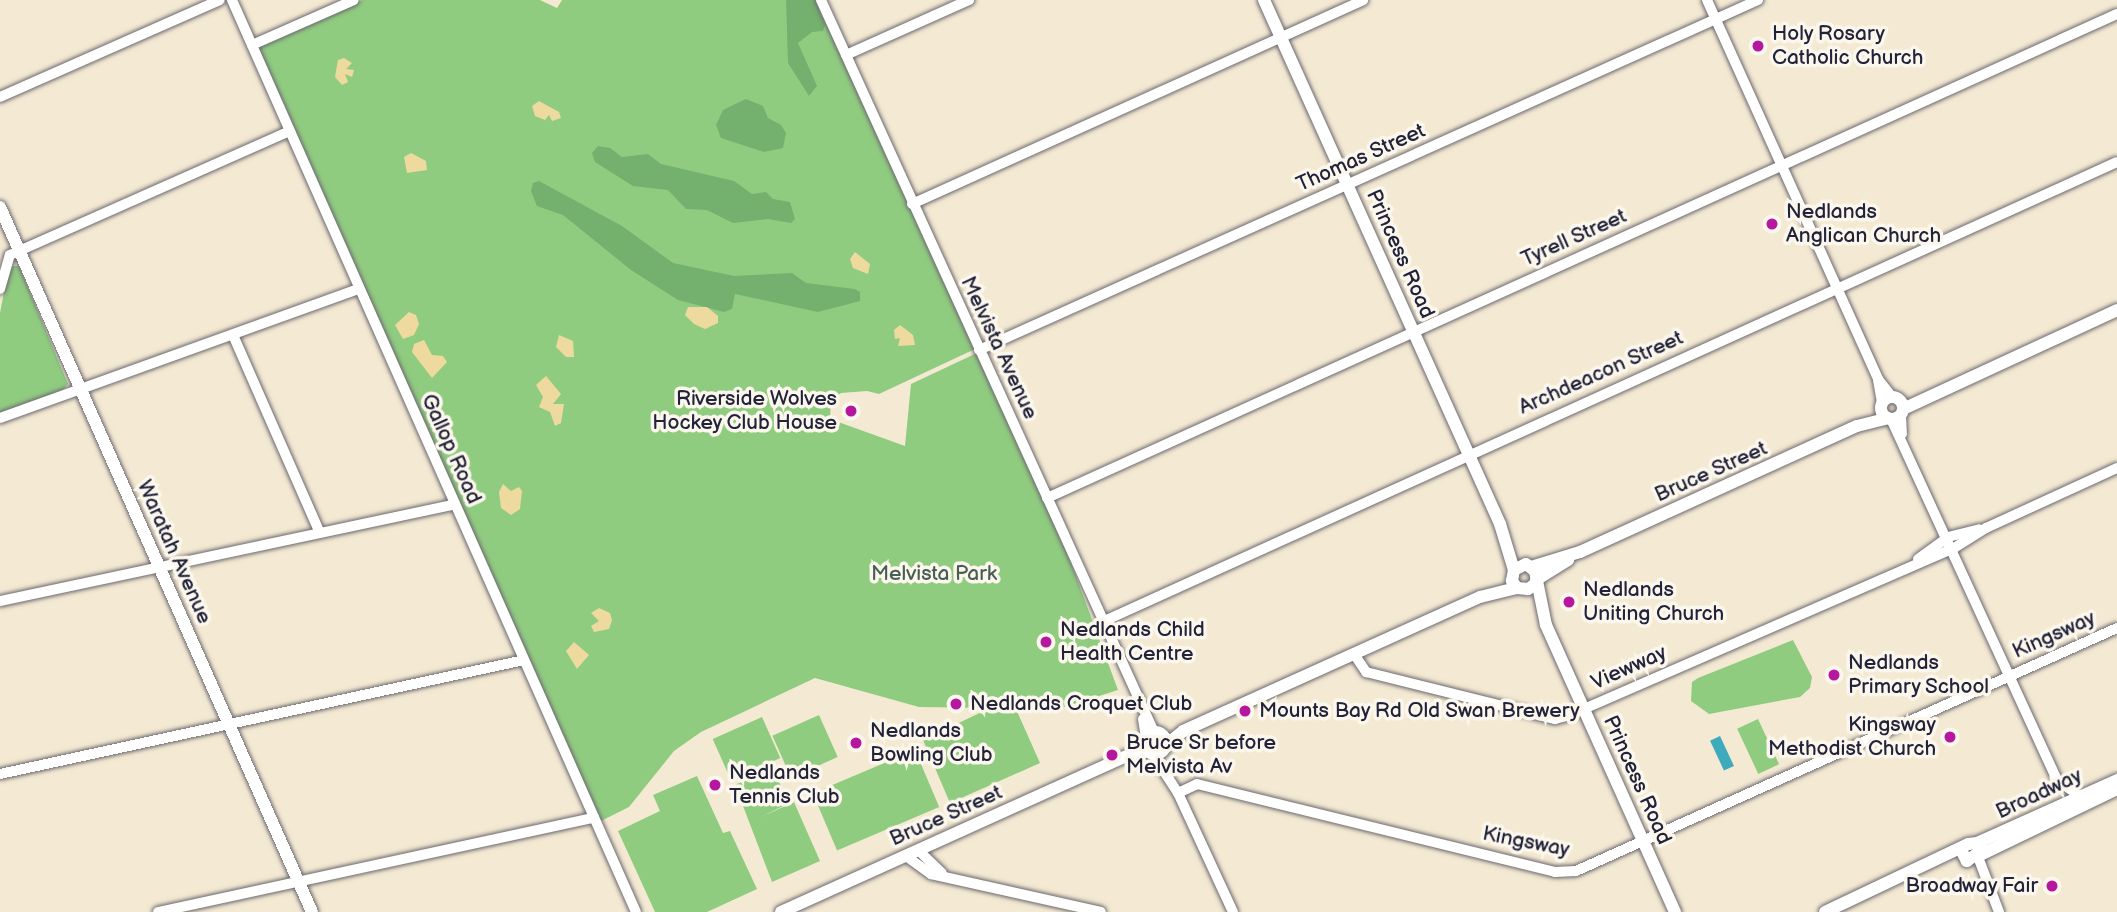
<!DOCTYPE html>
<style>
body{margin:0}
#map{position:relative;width:2117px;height:912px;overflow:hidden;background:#f4ead3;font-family:"Balsamiq Sans",sans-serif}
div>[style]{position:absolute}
.green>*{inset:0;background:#90cc80;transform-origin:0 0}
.forest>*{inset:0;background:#74b06e}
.sand>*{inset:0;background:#eeda9e}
.water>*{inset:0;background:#3eabbd;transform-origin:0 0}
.roads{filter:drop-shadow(0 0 2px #6c6870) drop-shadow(0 0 2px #6c6870)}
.minor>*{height:10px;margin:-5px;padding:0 5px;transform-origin:5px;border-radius:5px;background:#fff}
.tertiary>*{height:12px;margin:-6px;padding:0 6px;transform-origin:6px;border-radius:6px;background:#fff}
.tertiary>.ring{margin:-6px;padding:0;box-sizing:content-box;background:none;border:12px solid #fff;border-radius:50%}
.secondary>*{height:12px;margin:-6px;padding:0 6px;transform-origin:6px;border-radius:6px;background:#fff}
.dots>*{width:19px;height:19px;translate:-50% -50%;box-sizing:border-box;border:4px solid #fbf7ec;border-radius:50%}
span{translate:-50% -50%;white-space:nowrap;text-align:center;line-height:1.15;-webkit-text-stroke:7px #fbf7ec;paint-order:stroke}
.poi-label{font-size:21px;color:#22223b}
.left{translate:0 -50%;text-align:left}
.right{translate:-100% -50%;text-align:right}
.street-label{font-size:21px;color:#22223b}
.park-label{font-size:21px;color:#485e53}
</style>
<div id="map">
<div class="green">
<div style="clip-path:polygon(362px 0,540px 0,557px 8px,562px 0,818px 0,975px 349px,879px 394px,867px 391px,841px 393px,831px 400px,830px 419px,905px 446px,911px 384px,979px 352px,1047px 498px,1118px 690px,1055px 710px,1016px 709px,1040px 763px,950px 803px,923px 740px,990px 708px,919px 707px,815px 678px,701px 732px,674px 751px,629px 807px,597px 823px,255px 46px)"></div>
<div style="clip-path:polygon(13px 266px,19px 266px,68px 384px,62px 391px,0 413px,0 313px,8px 271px)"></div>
<div style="clip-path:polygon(1793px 640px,1812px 677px,1810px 688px,1800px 697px,1709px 714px,1691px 701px,1692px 682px,1698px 678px)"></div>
<div style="left:819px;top:715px;width:46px;height:51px;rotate:66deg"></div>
<div style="left:762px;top:717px;width:45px;height:54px;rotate:66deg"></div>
<div style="left:1758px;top:719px;width:50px;height:23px;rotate:65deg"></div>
<div style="left:915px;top:750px;width:62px;height:111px;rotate:67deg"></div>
<div style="clip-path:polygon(772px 767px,789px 803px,761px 817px,794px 802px,820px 861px,772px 882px,735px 785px)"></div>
<div style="clip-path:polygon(697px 776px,723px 833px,730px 831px,757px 889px,707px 912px,655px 912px,618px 831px,660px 811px,653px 795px)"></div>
</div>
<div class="forest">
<div style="clip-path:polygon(786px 0,815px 0,825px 25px,823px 31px,812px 32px,798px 43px,817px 86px,809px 96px,788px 63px)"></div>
<div style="clip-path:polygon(746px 99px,763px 106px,768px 118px,781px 125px,786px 133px,783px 148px,764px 152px,721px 138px,716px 125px,723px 110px)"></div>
<div style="clip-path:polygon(598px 146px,610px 148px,622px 157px,648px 154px,661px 164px,734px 181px,752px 194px,766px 192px,773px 199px,790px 202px,795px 219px,791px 223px,768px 219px,733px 223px,707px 210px,686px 209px,668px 190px,633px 186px,595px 162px,592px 153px)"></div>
<div style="clip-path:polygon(539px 181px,622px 226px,673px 263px,734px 276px,792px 273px,806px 283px,855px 289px,860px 292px,860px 301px,818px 312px,735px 294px,732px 309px,724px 312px,678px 300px,631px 270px,563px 215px,537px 206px,531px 191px,533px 183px)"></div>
</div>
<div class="sand">
<div style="clip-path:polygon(344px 58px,352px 63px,346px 69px,354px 70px,352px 77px,345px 74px,348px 82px,342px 85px,335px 77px,338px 60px)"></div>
<div style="clip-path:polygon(539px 101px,559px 112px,561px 118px,552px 121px,549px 115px,545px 120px,535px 116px,532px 106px)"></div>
<div style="clip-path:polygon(411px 153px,426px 161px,427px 170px,407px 173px,404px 157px)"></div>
<div style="clip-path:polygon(855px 252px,870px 264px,868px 274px,853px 268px,850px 259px)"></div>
<div style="clip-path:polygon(688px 307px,707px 307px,718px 316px,718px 323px,705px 329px,694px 324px,685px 315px)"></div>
<div style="clip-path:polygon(409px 312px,416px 315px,419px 324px,414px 335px,403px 339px,395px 325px)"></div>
<div style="clip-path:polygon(900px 325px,913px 335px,915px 345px,898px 346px,900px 338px,895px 339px,894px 330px)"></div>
<div style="clip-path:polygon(559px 335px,573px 341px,574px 357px,566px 357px,556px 347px)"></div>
<div style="clip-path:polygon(424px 340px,432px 355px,443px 356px,447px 362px,432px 378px,412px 352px,414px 344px)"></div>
<div style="clip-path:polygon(546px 376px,561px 394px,553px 404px,564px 404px,561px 423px,555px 426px,550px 412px,539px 407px,543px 397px,536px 385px)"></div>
<div style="clip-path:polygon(503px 484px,511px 491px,519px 487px,522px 491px,520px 509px,511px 515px,501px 508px,499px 492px)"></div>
<div style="clip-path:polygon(599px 608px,610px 613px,612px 620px,609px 629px,594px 632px,591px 626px,599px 621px,591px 613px)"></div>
<div style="clip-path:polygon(574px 642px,589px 655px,577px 669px,566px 651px)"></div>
</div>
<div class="water">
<div style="left:1720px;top:736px;width:33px;height:11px;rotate:65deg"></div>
</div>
<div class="roads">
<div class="minor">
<div style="left:232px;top:0;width:997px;rotate:66.11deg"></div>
<div style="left:821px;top:0;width:804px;rotate:65.54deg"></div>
<div style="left:1707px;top:0;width:416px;rotate:65.7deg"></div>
<div style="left:1878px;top:379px;width:23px;rotate:52deg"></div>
<div style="left:252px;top:45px;width:111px;rotate:-23.8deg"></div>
<div style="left:846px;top:55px;width:135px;rotate:-24.1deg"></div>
<div style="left:0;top:97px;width:240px;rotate:-23.8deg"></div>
<div style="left:912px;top:204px;width:495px;rotate:-24.3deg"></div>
<div style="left:0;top:289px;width:35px;rotate:-74deg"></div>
<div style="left:10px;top:255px;width:306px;rotate:-23.9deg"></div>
<div style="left:233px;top:335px;width:216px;rotate:66.3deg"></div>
<div style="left:979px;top:350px;width:854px;rotate:-24.19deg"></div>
<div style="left:1878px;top:380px;width:22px;rotate:80deg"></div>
<div style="left:1901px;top:416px;width:18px;rotate:87deg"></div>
<div style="left:0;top:418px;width:381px;rotate:-19.8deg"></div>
<div style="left:1891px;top:419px;width:397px;rotate:65.3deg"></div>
<div style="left:2057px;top:780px;width:28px;rotate:35deg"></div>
<div style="left:1047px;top:498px;width:1174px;rotate:-24.34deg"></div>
<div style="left:1918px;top:559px;width:37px;rotate:-36deg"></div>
<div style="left:1948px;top:537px;width:32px;rotate:-14deg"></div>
<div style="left:0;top:601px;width:465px;rotate:-12deg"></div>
<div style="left:1102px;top:622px;width:1114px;rotate:-24.38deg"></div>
<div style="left:1354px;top:654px;width:22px;rotate:56deg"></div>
<div style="left:1366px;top:672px;width:195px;rotate:14deg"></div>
<div style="left:1555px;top:719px;width:16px;rotate:-15deg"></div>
<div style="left:1570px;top:715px;width:419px;rotate:-23.5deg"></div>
<div style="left:1954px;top:548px;width:38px;rotate:-32deg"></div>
<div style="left:1986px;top:528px;width:144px;rotate:-24.6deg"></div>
<div style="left:1143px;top:719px;width:18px;rotate:81deg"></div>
<div style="left:1152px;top:753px;width:48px;rotate:57deg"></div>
<div style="left:1178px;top:793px;width:131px;rotate:65.2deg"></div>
<div style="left:0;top:774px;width:536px;rotate:-12.27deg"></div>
<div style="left:1178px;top:793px;width:21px;rotate:-25deg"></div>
<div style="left:1197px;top:784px;width:369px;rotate:13.8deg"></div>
<div style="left:1555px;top:872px;width:21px;rotate:-3deg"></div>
<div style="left:1576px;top:871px;width:593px;rotate:-24.19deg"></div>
<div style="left:918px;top:850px;width:33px;rotate:44deg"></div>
<div style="left:906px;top:856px;width:31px;rotate:36deg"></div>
<div style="left:931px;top:874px;width:174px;rotate:12.6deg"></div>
<div style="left:1978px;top:857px;width:59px;rotate:69.1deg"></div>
<div style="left:158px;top:912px;width:446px;rotate:-12.2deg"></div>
</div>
<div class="tertiary">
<div style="left:1264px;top:0;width:575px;rotate:65.75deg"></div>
<div style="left:1500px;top:524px;width:48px;rotate:73.1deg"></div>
<div style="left:0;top:207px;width:771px;rotate:66.13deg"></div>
<div class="ring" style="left:1881px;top:397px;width:10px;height:10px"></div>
<div style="left:1903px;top:409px;width:236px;rotate:-24.8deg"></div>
<div style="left:1531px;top:567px;width:51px;rotate:-17deg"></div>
<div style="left:1580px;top:552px;width:304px;rotate:-24.5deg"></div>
<div style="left:1857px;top:426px;width:32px;rotate:-14deg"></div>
<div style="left:1536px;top:580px;width:38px;rotate:-32deg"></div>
<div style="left:1535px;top:584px;width:9px;rotate:144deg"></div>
<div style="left:1528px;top:589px;width:11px;rotate:-175deg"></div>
<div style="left:1517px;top:588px;width:9px;rotate:-126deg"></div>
<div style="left:1512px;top:581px;width:11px;rotate:-80deg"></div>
<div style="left:1514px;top:570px;width:13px;rotate:-27deg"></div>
<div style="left:1526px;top:564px;width:11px;rotate:38deg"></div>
<div style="left:1535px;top:571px;width:55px;rotate:78.5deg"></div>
<div style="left:1546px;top:625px;width:315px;rotate:65.8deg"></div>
<div class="ring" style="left:1144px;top:732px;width:10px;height:10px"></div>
<div style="left:1166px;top:745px;width:22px;rotate:-39deg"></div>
<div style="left:1183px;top:731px;width:326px;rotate:-24.3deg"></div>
<div style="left:1480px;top:597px;width:38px;rotate:-14deg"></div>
<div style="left:781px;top:912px;width:380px;rotate:-24.3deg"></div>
<div style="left:1127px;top:756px;width:23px;rotate:-13deg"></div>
</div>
<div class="secondary">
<div style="left:1977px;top:843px;width:154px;rotate:-24.2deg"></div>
<div style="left:1980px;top:855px;width:152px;rotate:-25.7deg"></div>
<div style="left:1825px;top:912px;width:158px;rotate:-25.4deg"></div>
<div style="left:1968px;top:844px;width:9px;rotate:-6deg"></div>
<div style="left:1977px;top:843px;width:9px;rotate:54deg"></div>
<div style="left:1982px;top:850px;width:19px;rotate:144deg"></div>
<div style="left:1967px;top:861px;width:13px;rotate:-119deg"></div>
</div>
</div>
<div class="dots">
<div style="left:1758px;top:46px;background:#b5179e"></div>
<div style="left:1772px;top:224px;background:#b5179e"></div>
<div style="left:851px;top:411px;background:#b5179e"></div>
<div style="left:1569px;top:602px;background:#b5179e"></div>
<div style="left:1046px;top:642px;background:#b5179e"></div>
<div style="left:1834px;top:675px;background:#b5179e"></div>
<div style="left:956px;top:704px;background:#b5179e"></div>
<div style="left:1245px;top:711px;background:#b5179e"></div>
<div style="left:1950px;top:737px;background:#b5179e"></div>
<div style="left:856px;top:743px;background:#b5179e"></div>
<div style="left:1112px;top:755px;background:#b5179e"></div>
<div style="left:715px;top:785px;background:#b5179e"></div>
<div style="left:2052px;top:886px;background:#b5179e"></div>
</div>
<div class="poi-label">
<span class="left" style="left:1772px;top:46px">Holy Rosary<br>Catholic Church</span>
<span class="left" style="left:1786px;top:224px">Nedlands<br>Anglican Church</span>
<span class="right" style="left:837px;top:411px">Riverside Wolves<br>Hockey Club House</span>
<span class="left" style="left:1583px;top:602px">Nedlands<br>Uniting Church</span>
<span class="left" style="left:1060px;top:642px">Nedlands Child<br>Health Centre</span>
<span class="left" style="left:1848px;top:675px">Nedlands<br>Primary School</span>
<span class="left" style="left:970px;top:704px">Nedlands Croquet Club</span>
<span class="left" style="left:1259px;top:711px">Mounts Bay Rd Old Swan Brewery</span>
<span class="right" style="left:1936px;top:737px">Kingsway<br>Methodist Church</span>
<span class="left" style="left:870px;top:743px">Nedlands<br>Bowling Club</span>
<span class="left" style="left:1126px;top:755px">Bruce Sr before<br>Melvista Av</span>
<span class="left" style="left:729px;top:785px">Nedlands<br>Tennis Club</span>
<span class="right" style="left:2038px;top:886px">Broadway Fair</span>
</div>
<div class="street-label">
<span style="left:1361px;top:158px;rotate:-24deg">Thomas Street</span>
<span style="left:1574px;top:238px;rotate:-24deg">Tyrell Street</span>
<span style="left:1400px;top:254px;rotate:66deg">Princess Road</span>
<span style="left:999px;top:348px;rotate:65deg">Melvista Avenue</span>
<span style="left:1601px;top:373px;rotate:-24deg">Archdeacon Street</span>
<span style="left:451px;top:449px;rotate:66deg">Gallop Road</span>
<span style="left:1711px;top:472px;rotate:-24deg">Bruce Street</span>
<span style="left:174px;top:552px;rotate:66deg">Waratah Avenue</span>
<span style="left:2054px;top:635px;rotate:-24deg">Kingsway</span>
<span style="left:1629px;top:668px;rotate:-24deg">Viewway</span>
<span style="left:1637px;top:780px;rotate:66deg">Princess Road</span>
<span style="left:2039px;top:794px;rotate:-25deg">Broadway</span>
<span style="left:946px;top:816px;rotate:-24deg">Bruce Street</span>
<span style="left:1526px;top:842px;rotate:11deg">Kingsway</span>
</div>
<div class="park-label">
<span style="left:934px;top:574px">Melvista Park</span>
</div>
</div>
